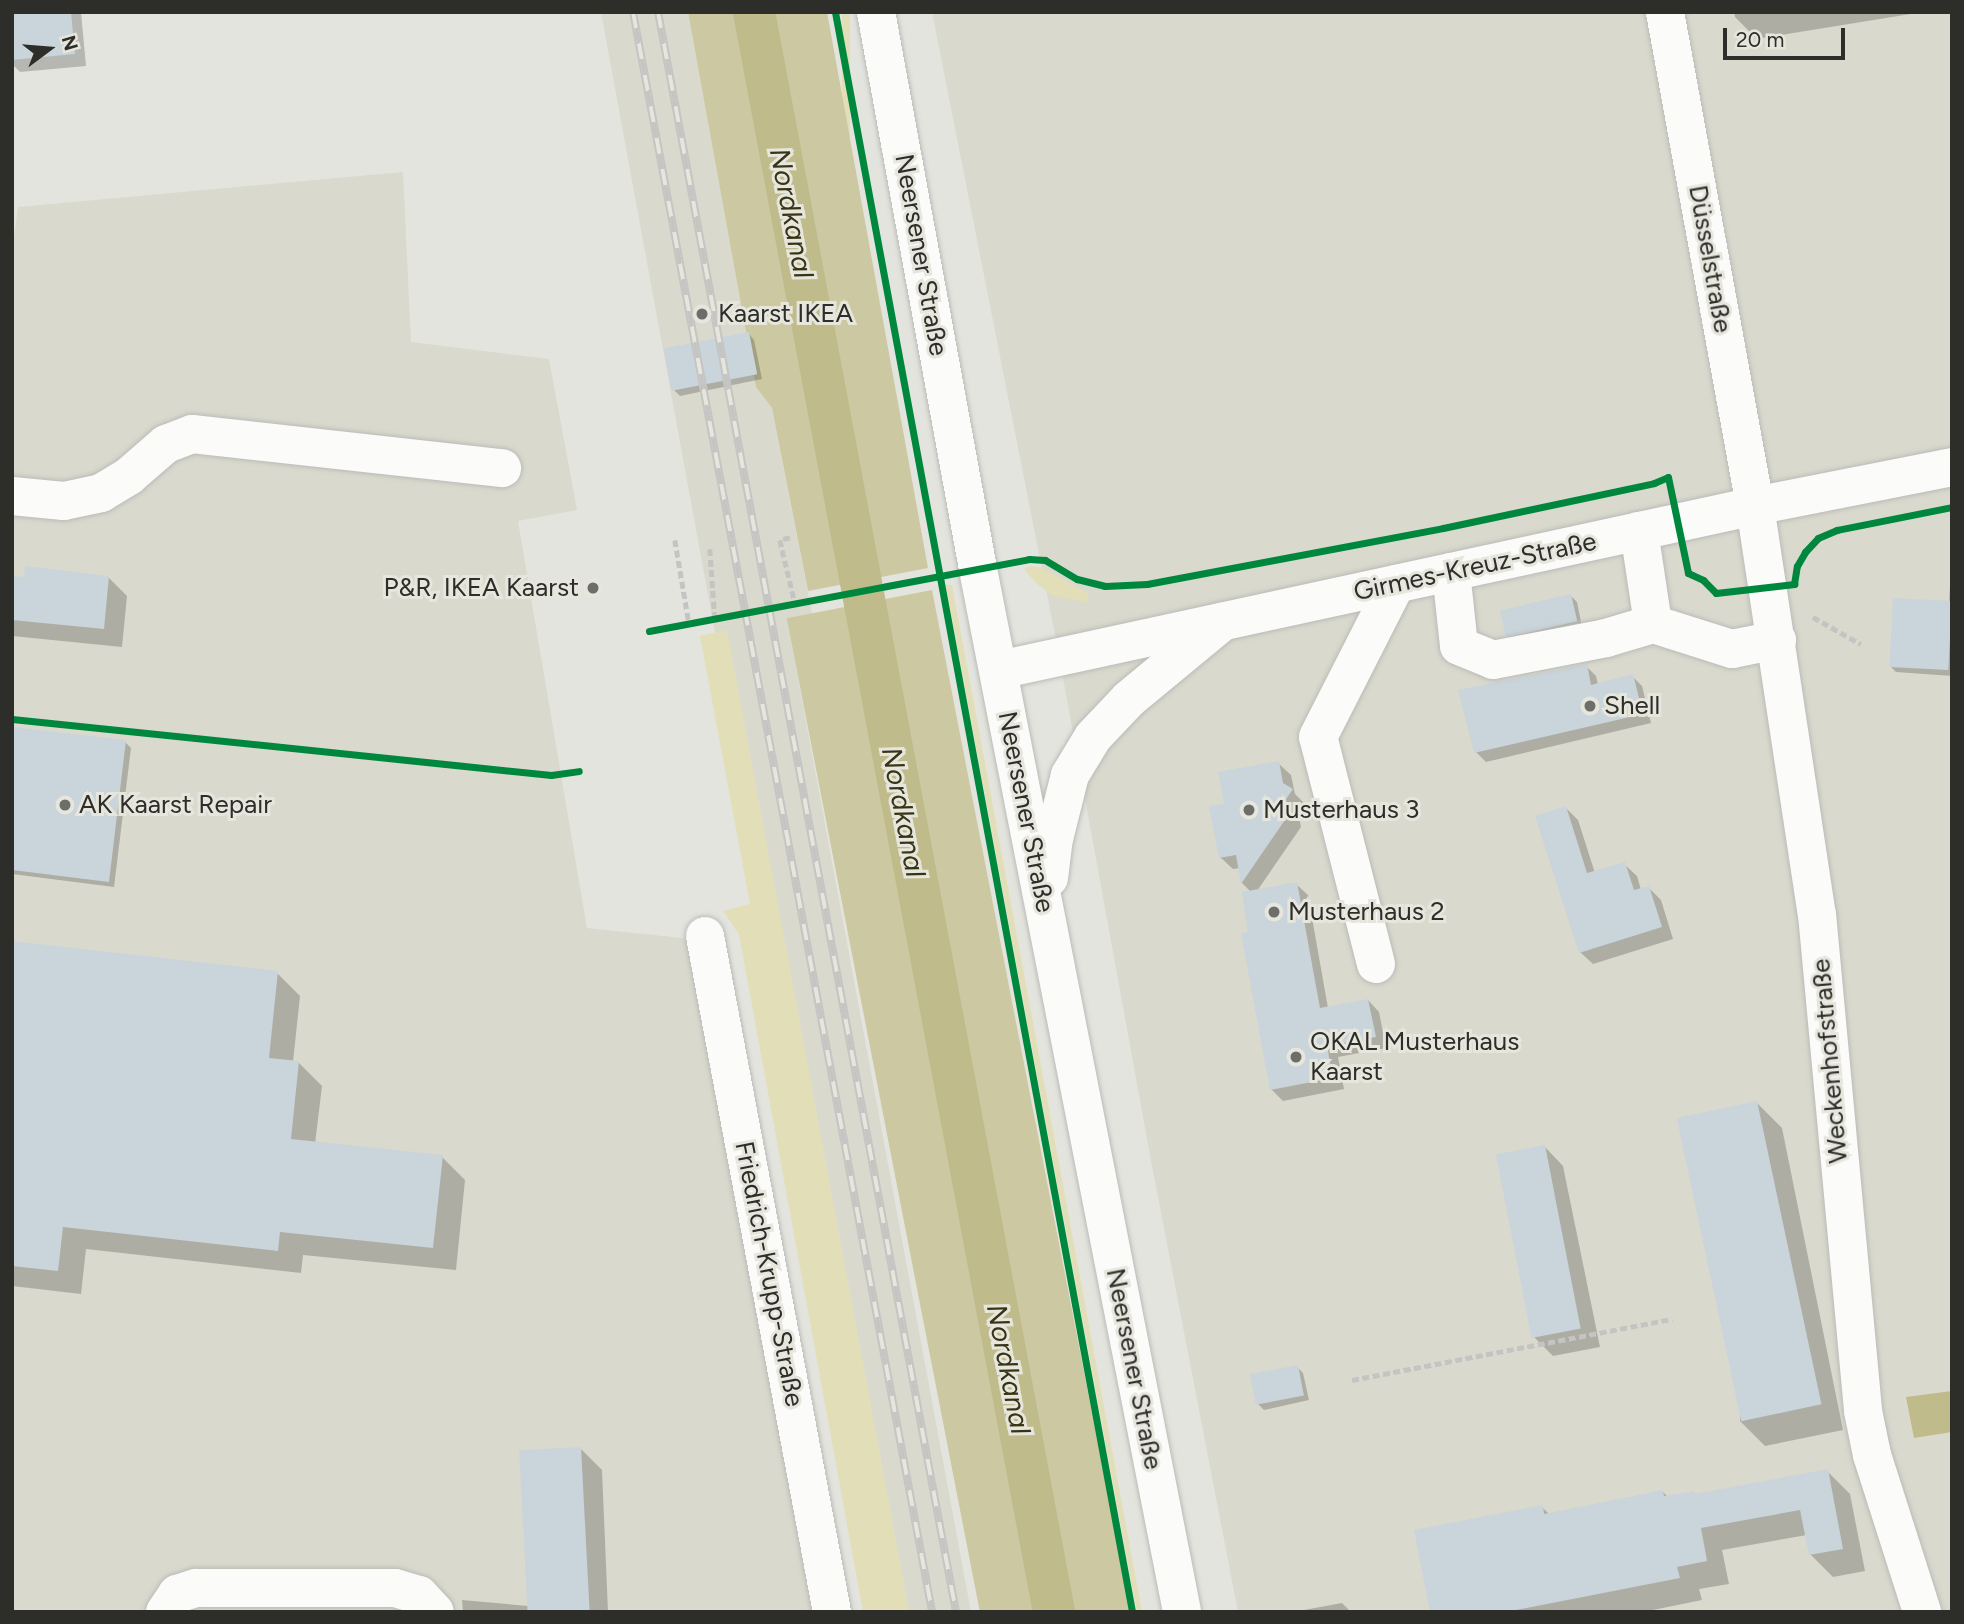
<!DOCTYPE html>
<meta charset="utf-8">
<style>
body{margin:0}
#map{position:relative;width:1964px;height:1624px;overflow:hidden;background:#e4e4df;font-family:Figtree,sans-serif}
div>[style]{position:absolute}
.built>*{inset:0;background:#dad9ce}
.green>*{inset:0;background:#e2deb7;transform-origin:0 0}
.forest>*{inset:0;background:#ccc8a1;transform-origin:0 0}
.water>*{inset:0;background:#c0bb8a}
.shadow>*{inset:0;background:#0003}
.canal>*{height:42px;margin:-21px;padding:0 21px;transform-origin:21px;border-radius:21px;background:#c0bb8a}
.building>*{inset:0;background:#c9d4db;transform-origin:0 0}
.path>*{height:4.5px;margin-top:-2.25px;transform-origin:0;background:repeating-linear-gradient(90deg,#c4c4c3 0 7px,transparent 0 10.5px)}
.roads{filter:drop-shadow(0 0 2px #bbbbb7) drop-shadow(0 0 2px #bbbbb7)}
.minor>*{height:38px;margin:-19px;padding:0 19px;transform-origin:19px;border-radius:19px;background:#fbfbfa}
.major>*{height:38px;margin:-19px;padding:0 19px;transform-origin:19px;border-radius:19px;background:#fbfbfa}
.rail>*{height:8px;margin-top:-4px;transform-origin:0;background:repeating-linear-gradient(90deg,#e6e6dd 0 16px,#c5c5c4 0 32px);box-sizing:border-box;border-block:2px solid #c5c5c4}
.cycleway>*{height:7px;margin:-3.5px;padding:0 3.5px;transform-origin:3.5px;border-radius:3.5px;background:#00873e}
.dots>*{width:19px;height:19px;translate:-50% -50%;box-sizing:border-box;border:4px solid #e6e6dd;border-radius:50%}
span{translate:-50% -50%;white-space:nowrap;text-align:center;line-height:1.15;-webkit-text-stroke:6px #e6e6dd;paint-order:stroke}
.street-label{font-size:26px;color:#2d2d2a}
.poi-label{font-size:26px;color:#2d2d2a}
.left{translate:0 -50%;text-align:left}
.right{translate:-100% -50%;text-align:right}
.water-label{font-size:28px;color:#373415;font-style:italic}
.frame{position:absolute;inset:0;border:14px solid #2d2d2a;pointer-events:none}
.north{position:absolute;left:14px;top:14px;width:70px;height:70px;-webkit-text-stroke:5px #e6e6dd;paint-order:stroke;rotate:74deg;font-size:19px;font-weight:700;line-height:28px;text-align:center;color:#2d2d2a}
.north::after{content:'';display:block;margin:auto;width:24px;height:32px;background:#2d2d2a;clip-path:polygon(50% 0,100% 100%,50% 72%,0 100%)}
.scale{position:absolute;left:1723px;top:28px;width:122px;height:32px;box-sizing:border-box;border:4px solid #2d2d2a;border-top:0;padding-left:9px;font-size:21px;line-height:24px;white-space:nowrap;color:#2d2d2a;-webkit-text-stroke:5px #e6e6dd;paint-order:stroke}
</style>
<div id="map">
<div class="built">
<div style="clip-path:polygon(601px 12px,688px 12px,756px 387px,772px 408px,812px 614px,787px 619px,971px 1612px,909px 1612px,727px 631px,715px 633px)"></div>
<div style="clip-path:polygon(932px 12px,1952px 12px,1952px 1612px,1238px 1612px,1152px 1166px,1057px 645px)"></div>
<div style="clip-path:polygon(403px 172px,411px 342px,549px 359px,577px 510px,518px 521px,587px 928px,692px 939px,819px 1612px,12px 1612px,12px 252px,18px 207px)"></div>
</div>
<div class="green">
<div style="left:842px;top:12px;width:8px;height:553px"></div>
<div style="clip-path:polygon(1031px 566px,1040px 567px,1084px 591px,1088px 594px,1088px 603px,1052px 595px,1036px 583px,1024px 569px)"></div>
<div style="clip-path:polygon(946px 585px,952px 585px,1142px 1612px,1137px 1612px)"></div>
<div style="clip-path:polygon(727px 630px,909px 1612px,863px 1612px,739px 934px,723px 911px,750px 904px,700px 636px)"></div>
</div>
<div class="forest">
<div style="clip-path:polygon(688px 12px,827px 12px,928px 568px,808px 591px,772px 408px,756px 387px)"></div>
<div style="left:932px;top:590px;width:1040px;height:148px;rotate:79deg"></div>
</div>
<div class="water">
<div style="clip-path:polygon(1952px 1391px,1952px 1432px,1914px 1438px,1906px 1397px)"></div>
</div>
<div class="shadow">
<div style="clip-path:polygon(12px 12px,81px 12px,86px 66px,20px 72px,12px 64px)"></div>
<div style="clip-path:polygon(1734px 12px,1923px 12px,1757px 39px,1735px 17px)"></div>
<div style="clip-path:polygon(749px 334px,754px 340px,762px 379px,680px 396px,674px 390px)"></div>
<div style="clip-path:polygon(1951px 568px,1952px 676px,1896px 672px,1890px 666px,1949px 603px)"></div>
<div style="clip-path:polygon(108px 577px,127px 596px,122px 647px,12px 636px,12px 578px)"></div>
<div style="clip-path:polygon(1571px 596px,1577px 602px,1582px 627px,1514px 640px,1508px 634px)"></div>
<div style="clip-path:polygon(1586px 666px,1596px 676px,1598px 685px,1632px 676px,1642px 686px,1651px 723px,1486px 762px,1476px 752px)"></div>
<div style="clip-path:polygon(12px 729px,125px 742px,131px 748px,114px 887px,12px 874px)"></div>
<div style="clip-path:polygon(1278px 763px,1291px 775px,1295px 794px,1304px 803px,1298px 812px,1301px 827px,1257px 891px,1296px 884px,1308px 895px,1328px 1008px,1368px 1000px,1379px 1012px,1386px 1048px,1338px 1057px,1344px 1089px,1283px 1101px,1271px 1089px,1251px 892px,1242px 883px,1240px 868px,1233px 869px,1220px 857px,1226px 805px)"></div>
<div style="clip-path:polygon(1566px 808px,1578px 820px,1595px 873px,1624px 864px,1637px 876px,1641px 890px,1649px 888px,1661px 900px,1673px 939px,1593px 964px,1580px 952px)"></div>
<div style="clip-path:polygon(12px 943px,277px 973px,300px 996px,293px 1062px,299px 1063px,322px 1086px,315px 1144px,442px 1157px,465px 1180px,456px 1270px,303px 1255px,301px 1273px,86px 1249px,81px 1294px,12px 1286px)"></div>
<div style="clip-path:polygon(1757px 1103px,1782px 1128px,1843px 1430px,1765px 1446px,1740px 1421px)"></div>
<div style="clip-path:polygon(1545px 1147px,1563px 1166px,1600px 1347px,1553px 1356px,1534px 1337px)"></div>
<div style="clip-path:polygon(1297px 1367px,1303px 1373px,1309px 1400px,1264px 1410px,1258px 1404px)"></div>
<div style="clip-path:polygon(581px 1449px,602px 1470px,608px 1612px,463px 1612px,462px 1600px,528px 1606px)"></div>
<div style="clip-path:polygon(1827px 1471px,1850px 1494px,1865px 1571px,1833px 1577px,1810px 1554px,1807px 1535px,1722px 1550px,1729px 1584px,1699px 1589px,1702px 1600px,1643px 1612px,1432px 1612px,1542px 1507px,1549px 1514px,1663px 1492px,1668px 1497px,1693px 1492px,1696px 1495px)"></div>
<div style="clip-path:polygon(1342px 1603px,1351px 1612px,1293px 1612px)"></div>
</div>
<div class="canal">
<div style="left:754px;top:12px;width:1628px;rotate:79.38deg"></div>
</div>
<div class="building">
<div style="clip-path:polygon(12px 12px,71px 12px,75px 54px,12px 60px)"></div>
<div style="left:749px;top:332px;width:43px;height:87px;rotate:79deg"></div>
<div style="clip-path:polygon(25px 566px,109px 576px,104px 629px,12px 620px,12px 576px,24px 577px)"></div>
<div style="left:1571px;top:594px;width:28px;height:73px;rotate:77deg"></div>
<div style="left:1893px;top:598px;width:59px;height:69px;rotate:3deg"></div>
<div style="clip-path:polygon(1587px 664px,1591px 685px,1633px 674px,1643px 714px,1474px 753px,1458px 690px)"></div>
<div style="clip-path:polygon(12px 727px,126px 740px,109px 882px,12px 870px)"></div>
<div style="clip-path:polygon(1279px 761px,1283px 783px,1293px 789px,1286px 799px,1289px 814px,1241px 884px,1236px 855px,1219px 858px,1209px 806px,1224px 804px,1218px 772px)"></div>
<div style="clip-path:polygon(1566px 806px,1587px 873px,1625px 862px,1634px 890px,1649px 886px,1662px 927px,1579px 953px,1535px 816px)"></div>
<div style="clip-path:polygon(1297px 882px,1320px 1008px,1368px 999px,1376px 1037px,1327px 1046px,1333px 1078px,1270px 1090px,1241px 933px,1248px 932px,1242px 892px)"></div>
<div style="clip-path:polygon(12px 941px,278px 971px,269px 1058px,299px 1061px,291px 1139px,443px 1155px,433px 1248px,280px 1232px,278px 1251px,63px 1227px,58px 1271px,12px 1266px)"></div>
<div style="left:1757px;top:1101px;width:310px;height:82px;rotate:78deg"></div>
<div style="left:1545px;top:1145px;width:187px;height:50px;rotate:79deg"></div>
<div style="left:1298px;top:1365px;width:31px;height:49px;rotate:79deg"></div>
<div style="left:581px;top:1447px;width:165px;height:62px;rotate:87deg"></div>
<div style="clip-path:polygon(1828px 1469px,1843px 1549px,1809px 1555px,1800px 1510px,1701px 1528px,1707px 1561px,1677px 1567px,1680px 1578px,1506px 1612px,1430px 1612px,1414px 1530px,1543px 1505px,1544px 1514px,1663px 1490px,1664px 1496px,1694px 1491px,1694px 1494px)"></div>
</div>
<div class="path">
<div style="left:790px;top:538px;width:10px;rotate:169deg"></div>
<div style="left:780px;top:540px;width:65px;rotate:76.6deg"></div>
<div style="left:675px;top:540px;width:84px;rotate:80.4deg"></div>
<div style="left:710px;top:549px;width:69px;rotate:85.9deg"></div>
<div style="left:1813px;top:617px;width:55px;rotate:29.4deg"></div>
<div style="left:1352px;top:1380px;width:326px;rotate:-10.8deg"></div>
</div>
<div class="roads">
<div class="minor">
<div style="left:1665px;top:12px;width:502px;rotate:79.67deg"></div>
<div style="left:1755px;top:506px;width:413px;rotate:81.4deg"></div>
<div style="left:1817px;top:914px;width:499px;rotate:84.7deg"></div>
<div style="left:1863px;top:1411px;width:45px;rotate:78.4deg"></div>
<div style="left:1872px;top:1455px;width:165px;rotate:72.3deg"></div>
<div style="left:12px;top:496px;width:52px;rotate:5.5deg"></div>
<div style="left:64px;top:501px;width:38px;rotate:-12deg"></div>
<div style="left:101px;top:493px;width:33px;rotate:-31deg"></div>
<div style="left:129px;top:476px;width:49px;rotate:-40.9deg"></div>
<div style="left:166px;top:444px;width:28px;rotate:-21deg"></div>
<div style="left:192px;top:434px;width:312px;rotate:6.3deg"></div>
<div style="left:1639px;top:531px;width:94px;rotate:81.4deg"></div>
<div style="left:1451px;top:572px;width:74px;rotate:83.8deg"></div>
<div style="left:1459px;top:646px;width:37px;rotate:22deg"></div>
<div style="left:1493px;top:660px;width:115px;rotate:-11deg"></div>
<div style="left:1606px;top:638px;width:49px;rotate:-16.6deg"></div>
<div style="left:1653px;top:624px;width:83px;rotate:17.6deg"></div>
<div style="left:1732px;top:649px;width:46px;rotate:-11.3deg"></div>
<div style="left:999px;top:670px;width:774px;rotate:-12.24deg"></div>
<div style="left:1755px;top:506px;width:201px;rotate:-11.2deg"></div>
<div style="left:705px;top:936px;width:688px;rotate:79.36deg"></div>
<div style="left:1376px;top:964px;width:234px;rotate:-104.3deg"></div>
<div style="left:1318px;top:737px;width:172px;rotate:-63deg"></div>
<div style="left:165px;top:1612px;width:22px;rotate:-56deg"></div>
<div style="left:177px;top:1594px;width:20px;rotate:-18deg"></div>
<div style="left:196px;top:1588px;width:199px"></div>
<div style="left:395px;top:1588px;width:25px;rotate:16deg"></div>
<div style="left:419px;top:1595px;width:23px;rotate:47deg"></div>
</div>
<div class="major">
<div style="left:876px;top:12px;width:566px;rotate:79.62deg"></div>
<div style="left:978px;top:569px;width:1063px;rotate:78.93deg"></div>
<div style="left:1049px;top:878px;width:39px;rotate:-83deg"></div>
<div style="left:1054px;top:839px;width:66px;rotate:-76deg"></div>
<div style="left:1070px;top:775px;width:44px;rotate:-58.8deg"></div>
<div style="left:1093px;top:737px;width:52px;rotate:-46.5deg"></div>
<div style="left:1129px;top:699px;width:121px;rotate:-39.6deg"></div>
</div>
</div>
<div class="rail">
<div style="left:633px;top:12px;width:1628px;rotate:79.41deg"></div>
<div style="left:658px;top:12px;width:1628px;rotate:79.45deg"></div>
</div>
<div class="cycleway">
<div style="left:835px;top:12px;width:1627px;rotate:79.48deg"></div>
<div style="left:649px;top:631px;width:387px;rotate:-10.7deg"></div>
<div style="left:1029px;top:559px;width:16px;rotate:4deg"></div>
<div style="left:1045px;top:560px;width:37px;rotate:31deg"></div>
<div style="left:1077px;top:579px;width:29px;rotate:14deg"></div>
<div style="left:1105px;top:586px;width:42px;rotate:-2.7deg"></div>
<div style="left:1147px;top:584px;width:301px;rotate:-10.7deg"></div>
<div style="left:1443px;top:528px;width:216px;rotate:-12deg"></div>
<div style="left:1654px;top:483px;width:15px;rotate:-23deg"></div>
<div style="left:1668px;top:477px;width:98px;rotate:78.2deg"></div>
<div style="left:1688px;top:573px;width:17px;rotate:25deg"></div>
<div style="left:1703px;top:580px;width:18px;rotate:45deg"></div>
<div style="left:1716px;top:593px;width:79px;rotate:-6.6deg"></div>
<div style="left:1794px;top:584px;width:18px;rotate:-81deg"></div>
<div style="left:1797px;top:566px;width:16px;rotate:-60deg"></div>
<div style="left:1805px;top:552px;width:19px;rotate:-47deg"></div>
<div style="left:1818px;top:538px;width:21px;rotate:-23deg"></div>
<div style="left:1837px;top:530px;width:117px;rotate:-11.3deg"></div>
<div style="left:12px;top:719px;width:542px;rotate:5.93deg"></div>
<div style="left:551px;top:775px;width:28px;rotate:-8deg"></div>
</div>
<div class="dots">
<div style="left:702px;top:314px;background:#6d6d69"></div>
<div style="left:593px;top:588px;background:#6d6d69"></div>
<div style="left:1590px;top:706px;background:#6d6d69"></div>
<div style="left:65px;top:805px;background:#6d6d69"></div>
<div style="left:1249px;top:810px;background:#6d6d69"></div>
<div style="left:1274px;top:912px;background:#6d6d69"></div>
<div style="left:1296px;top:1057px;background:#6d6d69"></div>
</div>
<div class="street-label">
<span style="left:921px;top:255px;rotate:80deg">Neersener Straße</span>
<span style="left:1710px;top:259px;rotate:80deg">Düsselstraße</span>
<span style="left:1475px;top:567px;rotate:-12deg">Girmes-Kreuz-Straße</span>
<span style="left:1026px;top:812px;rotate:79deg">Neersener Straße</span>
<span style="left:1830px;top:1061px;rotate:-95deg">Weckenhofstraße</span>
<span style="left:769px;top:1274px;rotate:79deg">Friedrich-Krupp-Straße</span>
<span style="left:1134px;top:1369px;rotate:79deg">Neersener Straße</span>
</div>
<div class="poi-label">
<span class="left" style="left:718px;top:314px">Kaarst IKEA</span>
<span class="right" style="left:579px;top:588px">P&amp;R, IKEA Kaarst</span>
<span class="left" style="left:1604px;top:706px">Shell</span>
<span class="left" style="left:79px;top:805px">AK Kaarst Repair</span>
<span class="left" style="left:1263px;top:810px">Musterhaus 3</span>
<span class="left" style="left:1288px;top:912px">Musterhaus 2</span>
<span class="left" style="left:1310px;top:1057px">OKAL Musterhaus<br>Kaarst</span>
</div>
<div class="water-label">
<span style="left:792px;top:213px;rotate:79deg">Nordkanal</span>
<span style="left:904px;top:812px;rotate:79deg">Nordkanal</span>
<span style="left:1009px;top:1369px;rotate:79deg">Nordkanal</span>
</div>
<div class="frame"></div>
<div class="north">N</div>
<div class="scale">20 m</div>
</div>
